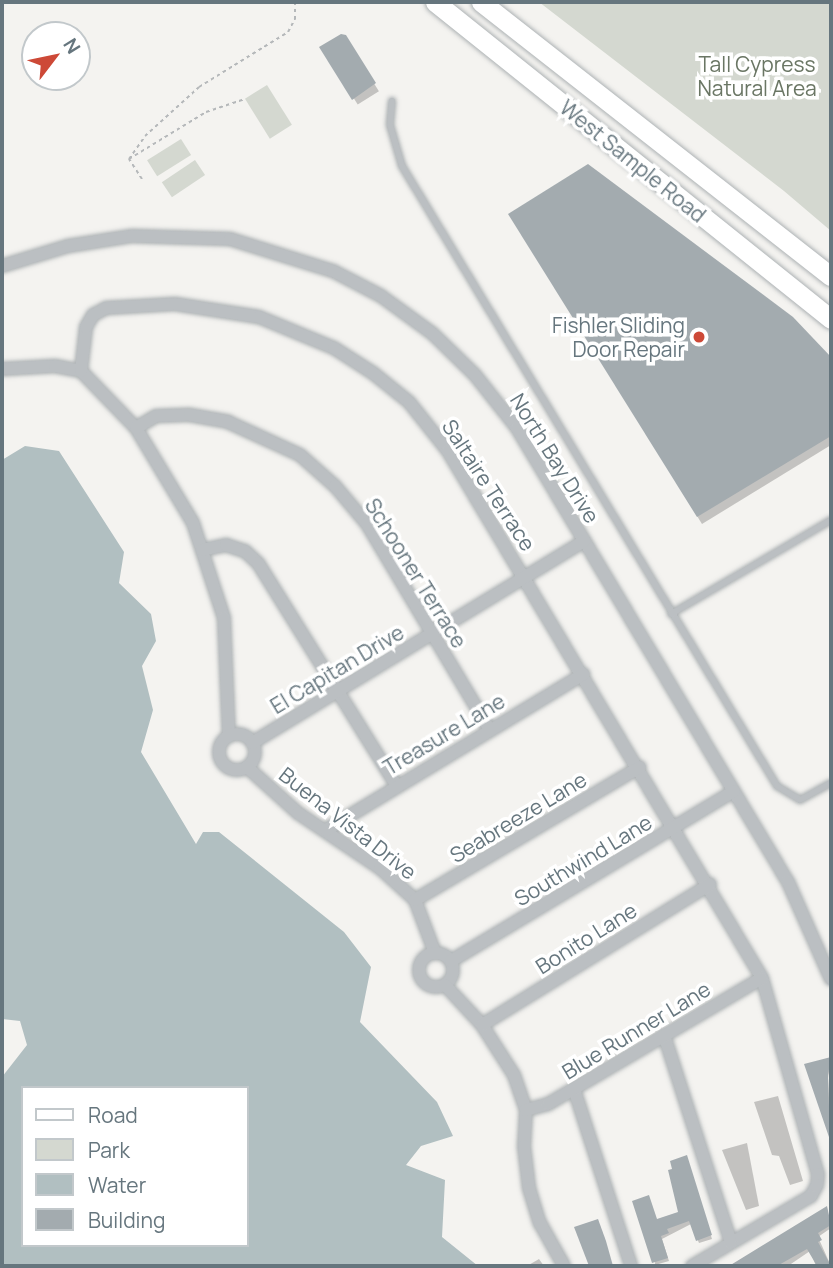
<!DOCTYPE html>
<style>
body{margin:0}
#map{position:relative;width:833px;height:1268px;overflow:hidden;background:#f4f3f0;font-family:Manrope,sans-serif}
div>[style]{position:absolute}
.green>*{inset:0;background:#d4d8d0;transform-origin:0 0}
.water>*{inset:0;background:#b1bfc1}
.shadow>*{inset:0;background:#0003;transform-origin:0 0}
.building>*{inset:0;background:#a3abaf}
.path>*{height:2px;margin-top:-1px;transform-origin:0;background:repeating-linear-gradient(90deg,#b5b8ba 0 3.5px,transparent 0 7px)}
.roads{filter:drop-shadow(0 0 2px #adb2b4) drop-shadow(0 0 2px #adb2b4)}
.lane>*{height:6px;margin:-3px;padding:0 3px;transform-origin:3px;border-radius:3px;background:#bbbfc2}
.street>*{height:12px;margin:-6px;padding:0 6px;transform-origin:6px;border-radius:6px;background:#bbbfc2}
.street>.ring{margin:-6px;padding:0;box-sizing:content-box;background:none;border:12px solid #bbbfc2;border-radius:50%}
.primary>*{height:19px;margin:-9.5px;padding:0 9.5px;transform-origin:9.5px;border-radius:9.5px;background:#fff}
.dots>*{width:19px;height:19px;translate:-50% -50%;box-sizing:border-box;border:4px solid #fff;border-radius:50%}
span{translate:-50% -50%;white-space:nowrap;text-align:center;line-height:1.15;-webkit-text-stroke:7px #fff;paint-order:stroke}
.park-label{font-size:21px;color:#6a7664}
.street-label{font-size:21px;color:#66767e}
.poi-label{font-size:21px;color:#66767e}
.right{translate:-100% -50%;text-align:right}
.frame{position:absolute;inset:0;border:4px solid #66767e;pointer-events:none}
.legend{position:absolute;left:21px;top:1086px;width:228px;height:161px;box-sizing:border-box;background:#fff;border:2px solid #c2c8cb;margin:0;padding:9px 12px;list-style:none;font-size:21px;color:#66767e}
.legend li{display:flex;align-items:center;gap:14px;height:35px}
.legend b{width:35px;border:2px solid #c2c8cb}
.north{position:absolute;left:21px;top:21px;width:70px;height:70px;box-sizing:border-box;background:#fff;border:2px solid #c2c8cb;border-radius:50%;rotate:58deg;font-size:19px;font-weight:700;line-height:28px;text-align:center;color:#66767e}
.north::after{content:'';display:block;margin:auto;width:24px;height:32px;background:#cd4937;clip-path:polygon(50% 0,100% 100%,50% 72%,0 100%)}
</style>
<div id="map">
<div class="green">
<div style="clip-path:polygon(539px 2px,831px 2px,831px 231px,784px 191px)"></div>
<div style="left:267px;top:85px;width:47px;height:26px;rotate:58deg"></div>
<div style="left:181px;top:139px;width:19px;height:40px;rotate:58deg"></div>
<div style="left:195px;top:160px;width:18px;height:40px;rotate:56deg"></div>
</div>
<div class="water">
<div style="clip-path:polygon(evenodd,25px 446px,59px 451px,124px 552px,119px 583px,151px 614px,156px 641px,142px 666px,153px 710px,141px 752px,196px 844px,203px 832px,219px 832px,344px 932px,371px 967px,360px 1022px,437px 1102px,453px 1136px,421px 1146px,406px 1165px,445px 1180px,442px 1237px,478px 1266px,2px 1266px,2px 1077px,27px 1045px,20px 1021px,2px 1019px,2px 460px,25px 446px,23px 1088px,247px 1088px,247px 1245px,23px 1245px,23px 1088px)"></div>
</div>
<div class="shadow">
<div style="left:345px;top:37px;width:64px;height:25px;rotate:58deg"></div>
<div style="clip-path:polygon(511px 215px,792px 318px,831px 360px,831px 445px,702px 524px)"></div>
<div style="clip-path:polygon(831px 1059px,828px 1078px,831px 1137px,807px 1065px)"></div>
<div style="clip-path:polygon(778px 1096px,803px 1181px,790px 1185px,779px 1156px,772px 1155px,754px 1102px)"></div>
<div style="clip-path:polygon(747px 1143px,759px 1206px,746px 1210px,722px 1150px)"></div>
<div style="clip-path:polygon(687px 1160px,712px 1239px,699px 1243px,691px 1224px,662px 1239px,669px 1261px,655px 1265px,656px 1221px,680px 1213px)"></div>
<div style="clip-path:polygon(827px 1208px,831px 1228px,818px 1237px,831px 1266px,816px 1266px,810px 1251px,788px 1266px,730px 1266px)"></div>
<div style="clip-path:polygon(539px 1259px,544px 1266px,527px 1266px)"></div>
</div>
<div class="building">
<div style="clip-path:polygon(341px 34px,346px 35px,376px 83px,352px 100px,319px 47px)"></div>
<div style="clip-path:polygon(588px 164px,793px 317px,831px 357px,831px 436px,697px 517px,508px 214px)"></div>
<div style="clip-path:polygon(831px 1057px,828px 1075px,830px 1140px,804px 1064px)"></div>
<div style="clip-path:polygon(687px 1155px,712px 1235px,696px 1241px,689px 1221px,667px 1229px,669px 1233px,661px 1236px,668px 1258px,652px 1263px,632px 1201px,649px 1195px,657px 1219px,678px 1212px,668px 1170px,672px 1169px,670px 1161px)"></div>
<div style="clip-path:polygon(827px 1206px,831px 1225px,818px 1233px,822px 1240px,818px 1242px,831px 1266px,817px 1266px,807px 1249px,777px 1266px,729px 1266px)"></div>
<div style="clip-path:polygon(598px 1219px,606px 1241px,613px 1266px,589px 1266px,574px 1227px)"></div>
</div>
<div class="path">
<div style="left:129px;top:159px;width:28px;rotate:-55deg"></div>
<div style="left:145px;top:136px;width:73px;rotate:-42.2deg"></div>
<div style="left:199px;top:87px;width:105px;rotate:-31.7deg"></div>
<div style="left:288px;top:32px;width:15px;rotate:-62deg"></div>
<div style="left:295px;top:19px;width:17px;rotate:-90deg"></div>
<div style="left:142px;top:179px;width:24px;rotate:-123deg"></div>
<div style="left:129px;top:159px;width:90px;rotate:-31.4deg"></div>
<div style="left:206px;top:112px;width:41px;rotate:-18.4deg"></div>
</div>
<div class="roads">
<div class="lane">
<div style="left:392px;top:101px;width:24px;rotate:95deg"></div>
<div style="left:390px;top:125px;width:43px;rotate:73.7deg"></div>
<div style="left:402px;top:166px;width:725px;rotate:58.83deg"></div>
<div style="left:777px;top:786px;width:27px;rotate:31deg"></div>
<div style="left:800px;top:800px;width:35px;rotate:-29deg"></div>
<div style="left:671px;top:614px;width:186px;rotate:-30.4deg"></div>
</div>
<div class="street">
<div style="left:2px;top:266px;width:69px;rotate:-16.9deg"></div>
<div style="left:68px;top:246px;width:65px;rotate:-8.9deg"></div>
<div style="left:132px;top:236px;width:98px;rotate:1.8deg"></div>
<div style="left:230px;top:239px;width:108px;rotate:17.3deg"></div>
<div style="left:333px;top:271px;width:54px;rotate:27.5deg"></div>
<div style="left:381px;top:296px;width:63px;rotate:36deg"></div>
<div style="left:432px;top:333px;width:60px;rotate:44.3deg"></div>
<div style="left:475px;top:375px;width:68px;rotate:51.6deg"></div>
<div style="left:517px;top:428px;width:529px;rotate:59.17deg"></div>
<div style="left:788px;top:882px;width:106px;rotate:66.1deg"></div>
<div style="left:2px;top:369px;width:53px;rotate:-3.2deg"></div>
<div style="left:55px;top:366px;width:26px;rotate:11deg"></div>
<div style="left:81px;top:371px;width:79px;rotate:46deg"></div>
<div style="left:136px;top:428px;width:111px;rotate:59deg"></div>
<div style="left:193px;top:523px;width:100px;rotate:71.9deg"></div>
<div style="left:224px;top:618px;width:118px;rotate:87.6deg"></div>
<div style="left:81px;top:371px;width:44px;rotate:-83.5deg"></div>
<div style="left:86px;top:327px;width:14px;rotate:-60deg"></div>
<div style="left:93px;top:315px;width:15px;rotate:-28deg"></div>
<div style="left:106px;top:308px;width:69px;rotate:-3.3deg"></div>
<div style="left:175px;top:304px;width:85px;rotate:8.8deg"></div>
<div style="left:259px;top:317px;width:81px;rotate:22.5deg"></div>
<div style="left:334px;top:348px;width:46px;rotate:32.7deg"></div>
<div style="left:373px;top:373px;width:46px;rotate:38.9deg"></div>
<div style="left:409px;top:402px;width:63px;rotate:51.5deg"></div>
<div style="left:448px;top:451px;width:613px;rotate:59.21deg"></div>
<div style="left:762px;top:978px;width:204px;rotate:74.1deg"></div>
<div style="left:818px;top:1174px;width:11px;rotate:95deg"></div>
<div style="left:817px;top:1185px;width:13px;rotate:119deg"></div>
<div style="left:811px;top:1196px;width:138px;rotate:149.5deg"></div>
<div style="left:136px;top:428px;width:23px;rotate:-31deg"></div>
<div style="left:156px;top:416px;width:34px;rotate:-2deg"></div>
<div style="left:190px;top:415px;width:39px;rotate:10deg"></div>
<div style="left:228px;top:422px;width:79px;rotate:24.6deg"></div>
<div style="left:300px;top:455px;width:47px;rotate:41.5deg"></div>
<div style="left:335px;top:486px;width:50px;rotate:49.9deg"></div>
<div style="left:367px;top:524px;width:239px;rotate:59.2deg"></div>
<div style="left:202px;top:550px;width:25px;rotate:-12deg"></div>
<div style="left:226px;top:545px;width:20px;rotate:18deg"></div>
<div style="left:245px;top:551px;width:18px;rotate:43deg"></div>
<div style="left:258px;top:563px;width:261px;rotate:58.1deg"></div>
<div class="ring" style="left:219px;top:734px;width:24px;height:24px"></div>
<div style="left:252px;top:743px;width:389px;rotate:-31.3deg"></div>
<div style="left:247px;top:767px;width:69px;rotate:42deg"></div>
<div style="left:298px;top:813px;width:99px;rotate:33.9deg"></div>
<div style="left:380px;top:868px;width:47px;rotate:42.4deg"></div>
<div style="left:415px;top:900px;width:57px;rotate:69.3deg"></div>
<div style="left:326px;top:830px;width:301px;rotate:-31.2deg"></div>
<div style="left:415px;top:900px;width:261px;rotate:-30.6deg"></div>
<div class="ring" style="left:419px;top:953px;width:22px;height:22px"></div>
<div style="left:451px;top:961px;width:330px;rotate:-31deg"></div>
<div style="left:445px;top:985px;width:54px;rotate:47.2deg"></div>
<div style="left:482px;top:1025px;width:59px;rotate:57.4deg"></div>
<div style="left:514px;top:1075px;width:37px;rotate:71deg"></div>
<div style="left:526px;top:1110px;width:36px;rotate:93deg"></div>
<div style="left:524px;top:1146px;width:42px;rotate:83.2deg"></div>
<div style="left:529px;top:1188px;width:37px;rotate:73deg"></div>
<div style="left:540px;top:1223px;width:49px;rotate:60.8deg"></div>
<div style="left:482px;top:1025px;width:268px;rotate:-31.7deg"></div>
<div style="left:664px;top:1035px;width:218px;rotate:72.1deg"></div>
<div style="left:574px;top:1089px;width:186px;rotate:72.1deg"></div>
<div style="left:526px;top:1110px;width:23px;rotate:-15deg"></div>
<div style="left:548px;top:1104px;width:248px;rotate:-30.5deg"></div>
</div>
<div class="primary">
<div style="left:435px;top:2px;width:507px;rotate:38.68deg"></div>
<div style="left:481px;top:2px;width:444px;rotate:38.1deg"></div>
</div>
</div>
<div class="dots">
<div style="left:699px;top:337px;background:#cd4937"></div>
</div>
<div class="park-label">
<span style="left:757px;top:76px">Tall Cypress<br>Natural Area</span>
</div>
<div class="street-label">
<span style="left:633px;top:161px;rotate:39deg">West Sample Road</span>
<span style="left:555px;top:458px;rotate:58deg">North Bay Drive</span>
<span style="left:489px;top:485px;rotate:57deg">Saltaire Terrace</span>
<span style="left:416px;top:573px;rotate:58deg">Schooner Terrace</span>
<span style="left:337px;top:669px;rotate:-31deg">El Capitan Drive</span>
<span style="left:444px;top:734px;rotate:-31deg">Treasure Lane</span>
<span style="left:518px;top:817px;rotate:-31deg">Seabreeze Lane</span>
<span style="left:348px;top:823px;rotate:38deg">Buena Vista Drive</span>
<span style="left:583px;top:860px;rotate:-31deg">Southwind Lane</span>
<span style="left:586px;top:938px;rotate:-32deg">Bonito Lane</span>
<span style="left:636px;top:1030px;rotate:-31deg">Blue Runner Lane</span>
</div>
<div class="poi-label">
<span class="right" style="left:685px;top:337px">Fishler Sliding<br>Door Repair</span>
</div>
<div class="frame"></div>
<ul class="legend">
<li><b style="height:9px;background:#fff"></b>Road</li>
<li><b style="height:19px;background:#d4d8d0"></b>Park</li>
<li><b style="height:19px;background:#b1bfc1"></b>Water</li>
<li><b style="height:19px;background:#a3abaf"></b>Building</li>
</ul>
<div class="north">N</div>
</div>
